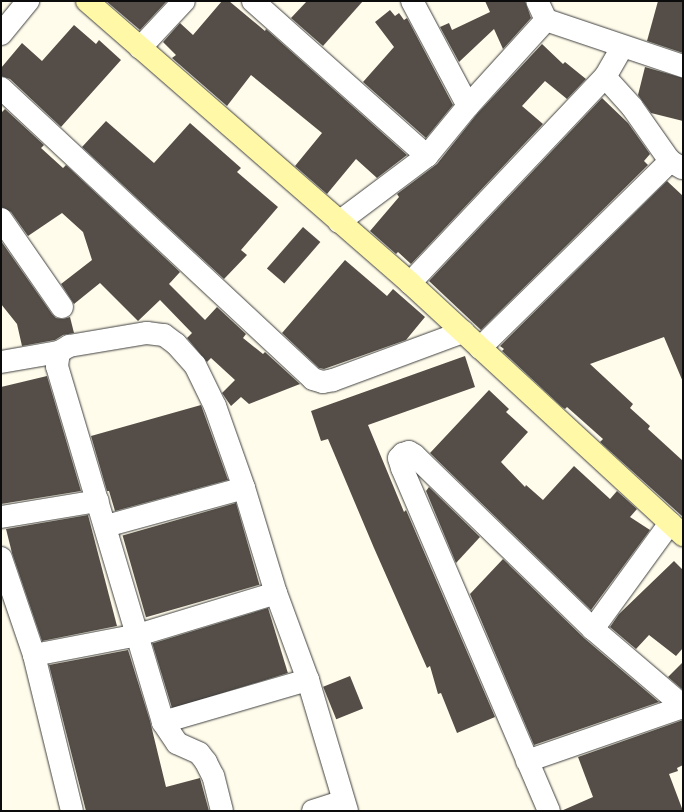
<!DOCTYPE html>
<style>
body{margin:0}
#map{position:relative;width:684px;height:812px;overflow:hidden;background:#fffceb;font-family:"Roboto Serif",serif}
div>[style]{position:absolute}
.building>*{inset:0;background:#554e48;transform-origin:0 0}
.roads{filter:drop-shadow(0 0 1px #3f3f3f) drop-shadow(0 0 1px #3f3f3f)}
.street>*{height:22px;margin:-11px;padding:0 11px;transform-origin:11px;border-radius:11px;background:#fff}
.secondary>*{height:22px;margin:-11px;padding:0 11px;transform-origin:11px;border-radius:11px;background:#fff8a6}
span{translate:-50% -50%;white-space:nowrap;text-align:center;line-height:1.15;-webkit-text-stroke:4px #fff;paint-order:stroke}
.frame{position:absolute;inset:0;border:2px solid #0c0c0c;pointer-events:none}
</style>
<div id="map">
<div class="building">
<div style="clip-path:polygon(106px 1px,167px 1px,140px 30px)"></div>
<div style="clip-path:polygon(222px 1px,229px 1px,265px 31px,266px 29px,407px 155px,377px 178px,356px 159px,327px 194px,295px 166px,322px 133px,251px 75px,227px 106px,172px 58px,176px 55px,163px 42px,180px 23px,193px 35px)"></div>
<div style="clip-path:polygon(307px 1px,363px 1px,323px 46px,291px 18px)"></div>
<div style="clip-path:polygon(485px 1px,525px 1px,531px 18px,503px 49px,494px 29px,459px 62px,440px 27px,449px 23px,452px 30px,490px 12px)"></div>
<div style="clip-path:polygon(658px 1px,683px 1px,683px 53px,647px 41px)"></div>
<div style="clip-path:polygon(390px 10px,395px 16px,399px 13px,404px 20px,407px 18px,453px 105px,426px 138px,363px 82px,394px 47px,375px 22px)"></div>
<div style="clip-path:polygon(74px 25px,96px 44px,99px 40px,121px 60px,61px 127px,10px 79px,1px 76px,1px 68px,22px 43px,42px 61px)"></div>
<div style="clip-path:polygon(542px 44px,563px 64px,565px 62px,586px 79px,567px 99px,545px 81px,522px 106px,543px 124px,411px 264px,398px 252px,396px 254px,370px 231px,399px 197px,397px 194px,437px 164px,477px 114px)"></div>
<div style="clip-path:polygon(645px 67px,683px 78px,683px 121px,651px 113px,638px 95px)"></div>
<div style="clip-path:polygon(602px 98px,628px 123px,650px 154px,644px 161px,648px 165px,481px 330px,429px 281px)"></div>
<div style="clip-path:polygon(5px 109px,44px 145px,41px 148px,63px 168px,66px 165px,180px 272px,169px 284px,205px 320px,217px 307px,246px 334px,243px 338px,263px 354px,265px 352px,300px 384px,249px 404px,241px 397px,231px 406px,222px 393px,235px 380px,211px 358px,207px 362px,187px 338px,192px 333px,160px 300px,138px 321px,100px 283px,74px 304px,61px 284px,92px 260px,83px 232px,62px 213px,28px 236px,11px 212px,1px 207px,1px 113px)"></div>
<div style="clip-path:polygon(106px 121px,154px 163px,190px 123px,241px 168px,237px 172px,278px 207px,241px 250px,247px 255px,224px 279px,82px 147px)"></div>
<div style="clip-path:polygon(667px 181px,683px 196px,683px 382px,664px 337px,590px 364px,633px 404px,630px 408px,650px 426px,648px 429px,683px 461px,683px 517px,600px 442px,603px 439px,567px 407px,565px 409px,562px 407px,502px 351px,504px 349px,500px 346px)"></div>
<div style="left:303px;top:227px;width:23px;height:55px;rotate:41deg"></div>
<div style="clip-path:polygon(1px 241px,52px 314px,56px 318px,63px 319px,70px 317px,74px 333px,63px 335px,55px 340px,22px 346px,17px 324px,1px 304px)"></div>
<div style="clip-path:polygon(345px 260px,387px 296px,393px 289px,425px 317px,406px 340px,324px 369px,319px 368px,282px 333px)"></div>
<div style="clip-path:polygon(465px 356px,475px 387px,368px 425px,404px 512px,406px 510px,495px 717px,457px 733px,441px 693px,438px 694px,430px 666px,427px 668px,374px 548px,328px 439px,321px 441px,311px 411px)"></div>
<div style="clip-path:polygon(47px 376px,81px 491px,1px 504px,1px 387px)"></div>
<div style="clip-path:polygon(489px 390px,509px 409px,506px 412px,528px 432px,501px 462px,525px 487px,526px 485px,543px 500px,574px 466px,610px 499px,617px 491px,637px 509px,630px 517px,650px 530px,591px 610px,430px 453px)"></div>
<div style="clip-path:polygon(201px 405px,228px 480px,115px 511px,109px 491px,107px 491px,91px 436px)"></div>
<div style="clip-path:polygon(429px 487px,480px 537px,456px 563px,426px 491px)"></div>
<div style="left:236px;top:503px;width:85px;height:118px;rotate:74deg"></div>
<div style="clip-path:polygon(88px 515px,117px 626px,42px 641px,12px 553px,6px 529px)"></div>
<div style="clip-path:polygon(503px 559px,584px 638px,659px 702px,534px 745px,470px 594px)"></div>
<div style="clip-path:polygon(674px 561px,683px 570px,683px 648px,676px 656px,649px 635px,636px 649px,610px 627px,619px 614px)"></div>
<div style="left:268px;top:608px;width:68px;height:121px;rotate:73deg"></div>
<div style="clip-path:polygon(128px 650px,150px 721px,166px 787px,200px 778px,209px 811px,86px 811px,49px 665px)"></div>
<div style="clip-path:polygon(683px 662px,683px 690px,668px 677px)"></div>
<div style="left:350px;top:676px;width:35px;height:29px;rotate:68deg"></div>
<div style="clip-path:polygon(683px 720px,683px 765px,677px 768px,678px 771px,669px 774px,683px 811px,561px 811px,593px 797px,578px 757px)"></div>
</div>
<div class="roads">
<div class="street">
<div style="left:253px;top:1px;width:233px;rotate:41.7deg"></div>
<div style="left:412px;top:1px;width:119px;rotate:61.9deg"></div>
<div style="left:546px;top:20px;width:145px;rotate:18.6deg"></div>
<div style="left:1px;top:34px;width:43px;rotate:-50.7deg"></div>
<div style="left:140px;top:48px;width:64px;rotate:-46.9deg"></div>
<div style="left:605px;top:77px;width:40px;rotate:48deg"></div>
<div style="left:632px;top:107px;width:66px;rotate:54.9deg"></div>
<div style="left:670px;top:161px;width:14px;rotate:30deg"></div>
<div style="left:1px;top:88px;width:427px;rotate:43deg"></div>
<div style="left:313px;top:379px;width:10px;rotate:17deg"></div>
<div style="left:323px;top:382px;width:10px;rotate:-11deg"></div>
<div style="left:333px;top:380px;width:139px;rotate:-20.3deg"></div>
<div style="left:1px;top:219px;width:107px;rotate:55.3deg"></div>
<div style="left:339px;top:222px;width:110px;rotate:-36.9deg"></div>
<div style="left:427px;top:156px;width:65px;rotate:-50.6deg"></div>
<div style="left:468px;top:106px;width:116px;rotate:-47.8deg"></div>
<div style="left:546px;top:20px;width:21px;rotate:-115deg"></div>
<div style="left:410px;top:283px;width:284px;rotate:-46.6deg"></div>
<div style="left:605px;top:77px;width:34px;rotate:-60deg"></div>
<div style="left:480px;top:348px;width:267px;rotate:-44.5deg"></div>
<div style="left:1px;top:362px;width:59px;rotate:-9.8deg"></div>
<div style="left:1px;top:517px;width:98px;rotate:-9.4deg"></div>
<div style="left:106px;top:526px;width:143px;rotate:-15.4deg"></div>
<div style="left:1px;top:558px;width:102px;rotate:71.2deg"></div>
<div style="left:593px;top:629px;width:131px;rotate:-54deg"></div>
<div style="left:163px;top:722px;width:151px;rotate:-16.2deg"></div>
<div style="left:527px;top:761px;width:165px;rotate:-19.1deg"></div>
<div style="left:72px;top:811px;width:161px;rotate:-103.7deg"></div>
<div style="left:34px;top:655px;width:106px;rotate:-10.9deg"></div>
<div style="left:138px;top:635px;width:144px;rotate:-16.9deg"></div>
<div style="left:222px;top:811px;width:36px;rotate:-104deg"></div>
<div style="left:213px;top:776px;width:16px;rotate:-117deg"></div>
<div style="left:206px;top:762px;width:11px;rotate:-128deg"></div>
<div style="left:199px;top:753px;width:24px;rotate:-156deg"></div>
<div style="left:177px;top:743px;width:25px;rotate:-124deg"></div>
<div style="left:163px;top:722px;width:371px;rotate:-106.6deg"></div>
<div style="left:57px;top:366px;width:14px;rotate:-82deg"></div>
<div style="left:59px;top:352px;width:12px;rotate:-31deg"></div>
<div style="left:69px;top:346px;width:79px;rotate:-9.5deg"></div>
<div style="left:147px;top:333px;width:17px;rotate:7deg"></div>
<div style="left:164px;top:335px;width:15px;rotate:37deg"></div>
<div style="left:176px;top:344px;width:28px;rotate:48deg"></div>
<div style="left:195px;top:365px;width:46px;rotate:64deg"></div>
<div style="left:215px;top:406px;width:87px;rotate:70.5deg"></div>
<div style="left:244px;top:488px;width:110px;rotate:73.1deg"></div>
<div style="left:276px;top:593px;width:93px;rotate:69.8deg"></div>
<div style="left:308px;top:680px;width:137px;rotate:73.4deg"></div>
<div style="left:313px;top:811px;width:32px;rotate:-18deg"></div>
<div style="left:549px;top:811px;width:373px;rotate:-113.2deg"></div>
<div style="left:402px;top:468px;width:10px;rotate:-107deg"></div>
<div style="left:399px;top:458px;width:6px;rotate:-45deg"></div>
<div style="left:403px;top:454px;width:6px;rotate:-18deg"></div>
<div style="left:409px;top:452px;width:6px;rotate:31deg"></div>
<div style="left:414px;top:455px;width:250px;rotate:44.2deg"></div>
<div style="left:593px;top:629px;width:118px;rotate:40.5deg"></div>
</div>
<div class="secondary">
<div style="left:87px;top:1px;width:429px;rotate:41.1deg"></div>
<div style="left:410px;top:283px;width:372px;rotate:42.7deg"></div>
</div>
</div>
<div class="frame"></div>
</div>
